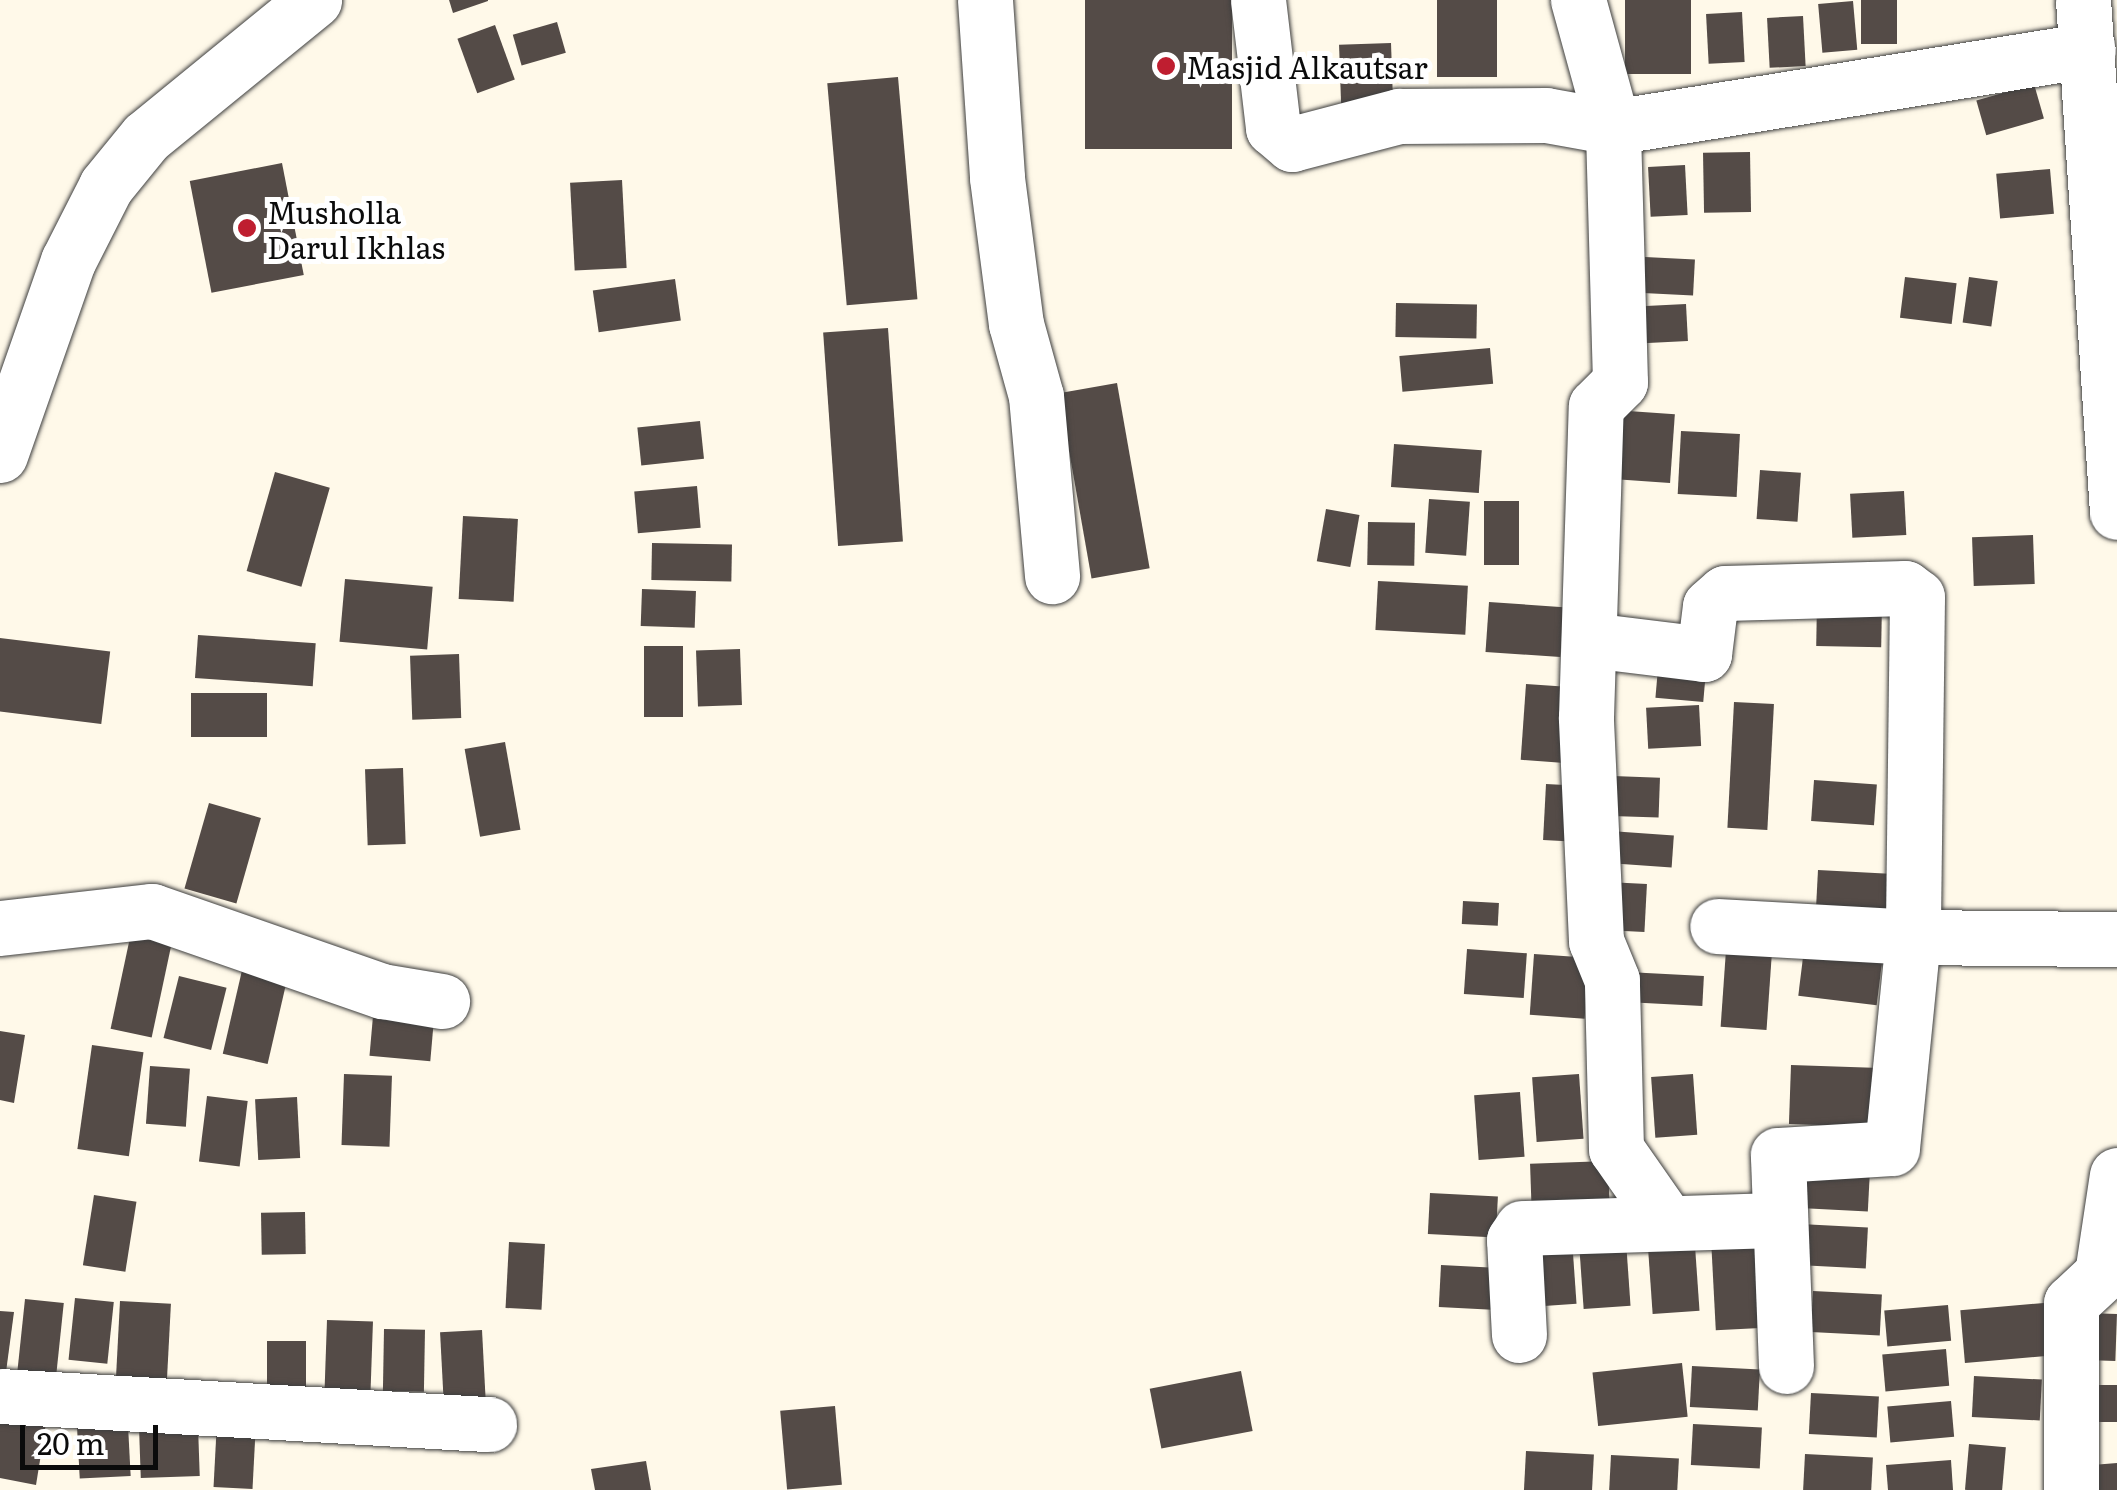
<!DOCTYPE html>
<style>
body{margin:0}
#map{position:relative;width:2117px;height:1490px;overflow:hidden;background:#fff9e9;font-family:Literata,serif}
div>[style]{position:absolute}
.building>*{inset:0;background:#544b47;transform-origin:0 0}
.roads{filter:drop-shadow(0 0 2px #3e3e3e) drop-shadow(0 0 2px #3e3e3e)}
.minor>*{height:55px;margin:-27.5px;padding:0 27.5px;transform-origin:27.5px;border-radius:27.5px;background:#fff}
.dots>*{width:28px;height:28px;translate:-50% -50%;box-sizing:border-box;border:5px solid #fff;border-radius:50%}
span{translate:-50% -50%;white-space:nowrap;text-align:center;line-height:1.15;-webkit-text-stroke:10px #fff;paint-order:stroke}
.poi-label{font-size:30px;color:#0b0b0b}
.left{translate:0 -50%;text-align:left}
.scale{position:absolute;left:20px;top:1425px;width:138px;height:45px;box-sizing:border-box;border:5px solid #0b0b0b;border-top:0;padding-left:12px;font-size:30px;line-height:35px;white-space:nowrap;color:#0b0b0b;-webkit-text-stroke:8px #fff;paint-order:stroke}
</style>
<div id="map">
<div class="building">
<div style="clip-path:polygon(449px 0,488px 0,488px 1px,453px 13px)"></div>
<div style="left:1085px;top:0;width:147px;height:149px"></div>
<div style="left:1437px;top:0;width:60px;height:77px"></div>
<div style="left:1625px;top:0;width:66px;height:74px"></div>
<div style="left:1861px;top:0;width:36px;height:44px"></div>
<div style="left:1853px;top:1px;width:49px;height:35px;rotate:85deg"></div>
<div style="left:1742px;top:12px;width:50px;height:36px;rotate:87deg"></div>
<div style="left:1803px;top:16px;width:50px;height:36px;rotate:87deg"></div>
<div style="left:557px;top:22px;width:32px;height:46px;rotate:74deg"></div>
<div style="left:495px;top:25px;width:58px;height:40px;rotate:70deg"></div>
<div style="left:1391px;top:43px;width:67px;height:52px;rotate:88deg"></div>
<div style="left:898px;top:77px;width:223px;height:71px;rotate:85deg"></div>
<div style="left:2034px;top:84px;width:36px;height:60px;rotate:74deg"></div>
<div style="left:1750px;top:152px;width:60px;height:47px;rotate:89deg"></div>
<div style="left:282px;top:163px;width:114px;height:94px;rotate:79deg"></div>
<div style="left:1685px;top:165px;width:50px;height:37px;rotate:87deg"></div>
<div style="left:2050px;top:169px;width:45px;height:54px;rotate:85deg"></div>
<div style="left:622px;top:180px;width:88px;height:52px;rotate:87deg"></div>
<div style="left:1645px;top:257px;width:50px;height:36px;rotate:3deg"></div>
<div style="left:1905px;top:277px;width:52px;height:41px;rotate:7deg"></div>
<div style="left:1969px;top:277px;width:29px;height:46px;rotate:8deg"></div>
<div style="left:675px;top:279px;width:42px;height:83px;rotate:82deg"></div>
<div style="left:1396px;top:303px;width:81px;height:34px;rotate:1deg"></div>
<div style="left:1686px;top:304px;width:37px;height:50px;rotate:87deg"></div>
<div style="left:888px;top:328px;width:214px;height:65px;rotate:86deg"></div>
<div style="left:1490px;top:348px;width:36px;height:91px;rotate:85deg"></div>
<div style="left:1117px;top:383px;width:188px;height:59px;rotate:80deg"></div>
<div style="left:1614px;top:410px;width:61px;height:69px;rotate:4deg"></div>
<div style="left:700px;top:421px;width:38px;height:63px;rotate:84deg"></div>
<div style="left:1681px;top:431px;width:59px;height:63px;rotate:3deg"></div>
<div style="left:1394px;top:444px;width:88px;height:43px;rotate:4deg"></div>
<div style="left:1760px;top:470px;width:41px;height:49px;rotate:4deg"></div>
<div style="left:275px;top:472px;width:57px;height:103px;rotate:16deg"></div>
<div style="left:697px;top:486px;width:42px;height:63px;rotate:85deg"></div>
<div style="left:1904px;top:491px;width:44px;height:54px;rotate:87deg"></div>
<div style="left:1429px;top:499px;width:41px;height:54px;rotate:4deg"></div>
<div style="left:1519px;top:501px;width:64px;height:35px;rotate:90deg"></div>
<div style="left:1326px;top:509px;width:34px;height:53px;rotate:10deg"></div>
<div style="left:463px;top:516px;width:55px;height:83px;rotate:3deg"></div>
<div style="left:1368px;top:522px;width:47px;height:43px;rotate:1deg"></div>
<div style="left:2033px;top:535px;width:49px;height:61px;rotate:88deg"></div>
<div style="left:652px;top:543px;width:80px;height:37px;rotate:1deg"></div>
<div style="left:345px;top:579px;width:88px;height:63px;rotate:5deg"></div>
<div style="left:1378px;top:581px;width:90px;height:49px;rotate:3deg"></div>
<div style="left:642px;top:589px;width:54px;height:37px;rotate:2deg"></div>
<div style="left:1817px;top:601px;width:65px;height:45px;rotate:1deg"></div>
<div style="left:1489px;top:602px;width:75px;height:50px;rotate:4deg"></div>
<div style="left:198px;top:635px;width:118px;height:43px;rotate:4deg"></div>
<div style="left:0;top:638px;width:111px;height:73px;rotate:7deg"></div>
<div style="left:644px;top:646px;width:39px;height:71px"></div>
<div style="left:740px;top:649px;width:56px;height:44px;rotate:88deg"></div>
<div style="left:459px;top:654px;width:64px;height:49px;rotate:88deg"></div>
<div style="left:1659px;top:657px;width:48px;height:41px;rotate:5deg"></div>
<div style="left:1526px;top:684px;width:44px;height:76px;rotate:4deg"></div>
<div style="left:191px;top:693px;width:76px;height:44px"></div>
<div style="left:1734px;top:702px;width:40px;height:126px;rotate:3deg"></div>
<div style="left:1699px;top:705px;width:41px;height:53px;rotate:87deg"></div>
<div style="left:505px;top:742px;width:89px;height:41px;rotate:80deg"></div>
<div style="left:403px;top:768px;width:76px;height:38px;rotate:88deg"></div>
<div style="left:1613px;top:776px;width:47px;height:40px;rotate:2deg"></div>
<div style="left:1814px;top:780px;width:63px;height:41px;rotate:4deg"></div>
<div style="left:1546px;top:784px;width:33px;height:56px;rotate:3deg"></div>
<div style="left:209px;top:803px;width:54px;height:89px;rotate:16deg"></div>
<div style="left:1610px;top:831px;width:64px;height:32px;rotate:4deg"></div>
<div style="left:1818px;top:870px;width:76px;height:40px;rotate:3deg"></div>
<div style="left:1607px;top:882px;width:40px;height:48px;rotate:3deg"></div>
<div style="left:1463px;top:901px;width:36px;height:23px;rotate:3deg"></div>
<div style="left:132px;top:928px;width:42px;height:103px;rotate:12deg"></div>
<div style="left:1467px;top:949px;width:60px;height:45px;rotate:4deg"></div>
<div style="left:1804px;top:949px;width:79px;height:47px;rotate:7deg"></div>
<div style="left:1726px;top:950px;width:46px;height:77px;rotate:4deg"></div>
<div style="left:1534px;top:954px;width:55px;height:61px;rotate:4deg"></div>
<div style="left:243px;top:966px;width:46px;height:90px;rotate:13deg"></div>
<div style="left:1627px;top:972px;width:77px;height:30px;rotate:3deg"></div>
<div style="left:179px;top:976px;width:49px;height:64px;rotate:14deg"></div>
<div style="left:373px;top:1016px;width:61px;height:40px;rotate:5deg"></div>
<div style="clip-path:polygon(0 1031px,25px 1035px,14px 1103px,0 1100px)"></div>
<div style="left:92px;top:1045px;width:52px;height:105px;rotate:8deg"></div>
<div style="left:1791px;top:1065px;width:89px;height:59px;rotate:2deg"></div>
<div style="left:150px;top:1066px;width:40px;height:58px;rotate:4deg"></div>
<div style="left:344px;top:1074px;width:48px;height:71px;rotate:2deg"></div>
<div style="left:1579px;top:1074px;width:65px;height:47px;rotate:86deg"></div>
<div style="left:1693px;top:1074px;width:61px;height:42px;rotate:86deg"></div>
<div style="left:1520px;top:1092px;width:65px;height:46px;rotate:86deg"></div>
<div style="left:207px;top:1096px;width:41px;height:66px;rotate:7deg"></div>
<div style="left:297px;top:1097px;width:61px;height:42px;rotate:87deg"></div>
<div style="left:1608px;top:1161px;width:48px;height:78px;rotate:88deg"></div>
<div style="left:1802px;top:1168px;width:68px;height:40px;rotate:3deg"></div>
<div style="left:1430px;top:1193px;width:68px;height:41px;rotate:3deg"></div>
<div style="left:94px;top:1195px;width:43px;height:71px;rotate:9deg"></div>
<div style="left:305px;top:1212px;width:42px;height:44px;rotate:89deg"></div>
<div style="left:1800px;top:1224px;width:68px;height:41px;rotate:3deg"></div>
<div style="left:1776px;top:1237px;width:90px;height:65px;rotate:87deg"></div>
<div style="left:1572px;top:1239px;width:65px;height:47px;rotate:86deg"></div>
<div style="left:1626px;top:1241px;width:65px;height:47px;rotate:86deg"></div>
<div style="left:509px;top:1242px;width:36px;height:66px;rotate:3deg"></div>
<div style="left:1695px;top:1246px;width:65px;height:47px;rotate:86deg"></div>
<div style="left:1441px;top:1265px;width:68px;height:42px;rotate:3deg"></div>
<div style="left:1813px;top:1291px;width:69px;height:41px;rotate:3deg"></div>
<div style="left:75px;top:1298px;width:39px;height:62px;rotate:6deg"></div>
<div style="left:25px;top:1299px;width:39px;height:73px;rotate:6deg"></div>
<div style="left:120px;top:1301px;width:51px;height:84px;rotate:3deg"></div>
<div style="left:2044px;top:1303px;width:53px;height:84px;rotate:85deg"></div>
<div style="left:1948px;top:1305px;width:36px;height:64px;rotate:85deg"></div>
<div style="clip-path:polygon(0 1311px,14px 1312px,6px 1372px,0 1371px)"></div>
<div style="left:2087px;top:1313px;width:30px;height:47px;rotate:2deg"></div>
<div style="left:327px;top:1320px;width:46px;height:79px;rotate:2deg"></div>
<div style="left:384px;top:1329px;width:41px;height:62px;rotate:1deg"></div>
<div style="left:482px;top:1330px;width:84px;height:42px;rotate:87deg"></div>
<div style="left:267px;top:1341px;width:39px;height:53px"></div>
<div style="left:1946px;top:1349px;width:37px;height:64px;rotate:85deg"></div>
<div style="left:1682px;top:1363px;width:54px;height:90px;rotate:84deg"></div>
<div style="left:1692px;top:1366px;width:68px;height:41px;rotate:3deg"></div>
<div style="left:1241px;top:1371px;width:61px;height:93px;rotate:79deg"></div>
<div style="left:1974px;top:1376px;width:68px;height:41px;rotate:3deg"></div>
<div style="left:2074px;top:1385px;width:43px;height:37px"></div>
<div style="left:1811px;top:1393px;width:68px;height:41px;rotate:3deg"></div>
<div style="left:1951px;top:1401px;width:36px;height:64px;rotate:85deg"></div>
<div style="left:835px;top:1406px;width:79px;height:55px;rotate:85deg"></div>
<div style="clip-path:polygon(0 1409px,47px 1417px,36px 1485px,0 1478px)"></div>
<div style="left:217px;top:1421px;width:39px;height:66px;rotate:3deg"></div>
<div style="left:1693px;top:1424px;width:69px;height:41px;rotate:3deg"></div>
<div style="left:128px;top:1425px;width:51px;height:51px;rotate:87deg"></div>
<div style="left:198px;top:1426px;width:50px;height:59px;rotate:88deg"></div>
<div style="left:1969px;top:1444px;width:37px;height:46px;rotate:5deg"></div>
<div style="left:1526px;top:1451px;width:68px;height:39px;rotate:3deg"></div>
<div style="left:1805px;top:1454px;width:68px;height:36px;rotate:3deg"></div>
<div style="left:1611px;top:1455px;width:68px;height:35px;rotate:3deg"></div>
<div style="clip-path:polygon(1951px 1460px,1953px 1490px,1888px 1490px,1886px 1465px)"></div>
<div style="clip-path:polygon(646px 1461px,651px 1490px,595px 1490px,591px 1469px)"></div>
<div style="clip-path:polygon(2117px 1463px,2117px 1490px,2082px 1490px,2080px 1466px)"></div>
</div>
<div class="roads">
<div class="minor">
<div style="left:985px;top:0;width:178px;rotate:86.1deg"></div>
<div style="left:997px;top:178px;width:147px;rotate:82.6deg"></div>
<div style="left:1016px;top:324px;width:75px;rotate:74.5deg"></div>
<div style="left:1036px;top:396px;width:181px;rotate:84.9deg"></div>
<div style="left:1258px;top:0;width:129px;rotate:83.3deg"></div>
<div style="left:1273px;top:128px;width:25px;rotate:40deg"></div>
<div style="left:1292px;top:144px;width:111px;rotate:-14.7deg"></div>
<div style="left:1399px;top:116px;width:147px;rotate:-0.4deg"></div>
<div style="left:1546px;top:115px;width:68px;rotate:10.2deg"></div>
<div style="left:1613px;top:127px;width:132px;rotate:-105.4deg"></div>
<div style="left:2083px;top:0;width:513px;rotate:86.2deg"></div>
<div style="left:0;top:455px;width:206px;rotate:-70.7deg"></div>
<div style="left:68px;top:261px;width:84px;rotate:-63.1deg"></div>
<div style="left:106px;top:186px;width:63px;rotate:-50.8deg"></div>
<div style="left:146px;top:137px;width:217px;rotate:-39.2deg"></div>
<div style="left:1590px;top:640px;width:115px;rotate:7deg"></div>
<div style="left:1704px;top:654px;width:48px;rotate:-82.9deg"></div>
<div style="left:1710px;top:606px;width:20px;rotate:-41deg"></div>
<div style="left:1725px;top:593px;width:180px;rotate:-1.6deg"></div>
<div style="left:1905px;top:588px;width:15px;rotate:37deg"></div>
<div style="left:1917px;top:597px;width:340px;rotate:90.7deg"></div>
<div style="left:1913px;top:937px;width:196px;rotate:-176.8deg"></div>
<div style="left:0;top:928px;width:153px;rotate:-6.4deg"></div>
<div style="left:152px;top:911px;width:244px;rotate:19.2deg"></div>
<div style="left:382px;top:991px;width:61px;rotate:9.5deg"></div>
<div style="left:1667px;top:1222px;width:89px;rotate:-124.9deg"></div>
<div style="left:1616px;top:1149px;width:169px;rotate:-91.4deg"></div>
<div style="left:1612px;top:980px;width:42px;rotate:-112.3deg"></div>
<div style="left:1596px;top:941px;width:224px;rotate:-92.6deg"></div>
<div style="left:1586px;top:717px;width:311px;rotate:-88.2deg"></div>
<div style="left:1596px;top:406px;width:34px;rotate:-45deg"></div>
<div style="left:1620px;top:382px;width:255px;rotate:-91.6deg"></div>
<div style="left:1613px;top:127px;width:481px;rotate:-9.2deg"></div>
<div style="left:1519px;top:1335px;width:95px;rotate:-93deg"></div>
<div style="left:1514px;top:1240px;width:14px;rotate:-56deg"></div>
<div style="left:1522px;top:1228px;width:257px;rotate:-1.8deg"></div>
<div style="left:1786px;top:1366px;width:211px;rotate:-92.2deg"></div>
<div style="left:1778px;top:1155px;width:114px;rotate:-3.5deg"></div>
<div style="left:1892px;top:1148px;width:212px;rotate:-84.3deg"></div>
<div style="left:1913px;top:937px;width:204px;rotate:0.6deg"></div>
<div style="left:0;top:1396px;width:490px;rotate:3.3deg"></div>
<div style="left:2071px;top:1490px;width:187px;rotate:-90deg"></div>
<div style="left:2071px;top:1303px;width:42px;rotate:-43.1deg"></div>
<div style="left:2102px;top:1274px;width:100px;rotate:-81.4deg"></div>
</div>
</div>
<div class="dots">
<div style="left:1166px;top:66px;background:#bf1e30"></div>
<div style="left:247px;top:228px;background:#bf1e30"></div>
</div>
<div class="poi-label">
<span class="left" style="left:1186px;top:66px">Masjid Alkautsar</span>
<span class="left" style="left:267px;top:228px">Musholla<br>Darul Ikhlas</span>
</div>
<div class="scale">20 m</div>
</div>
